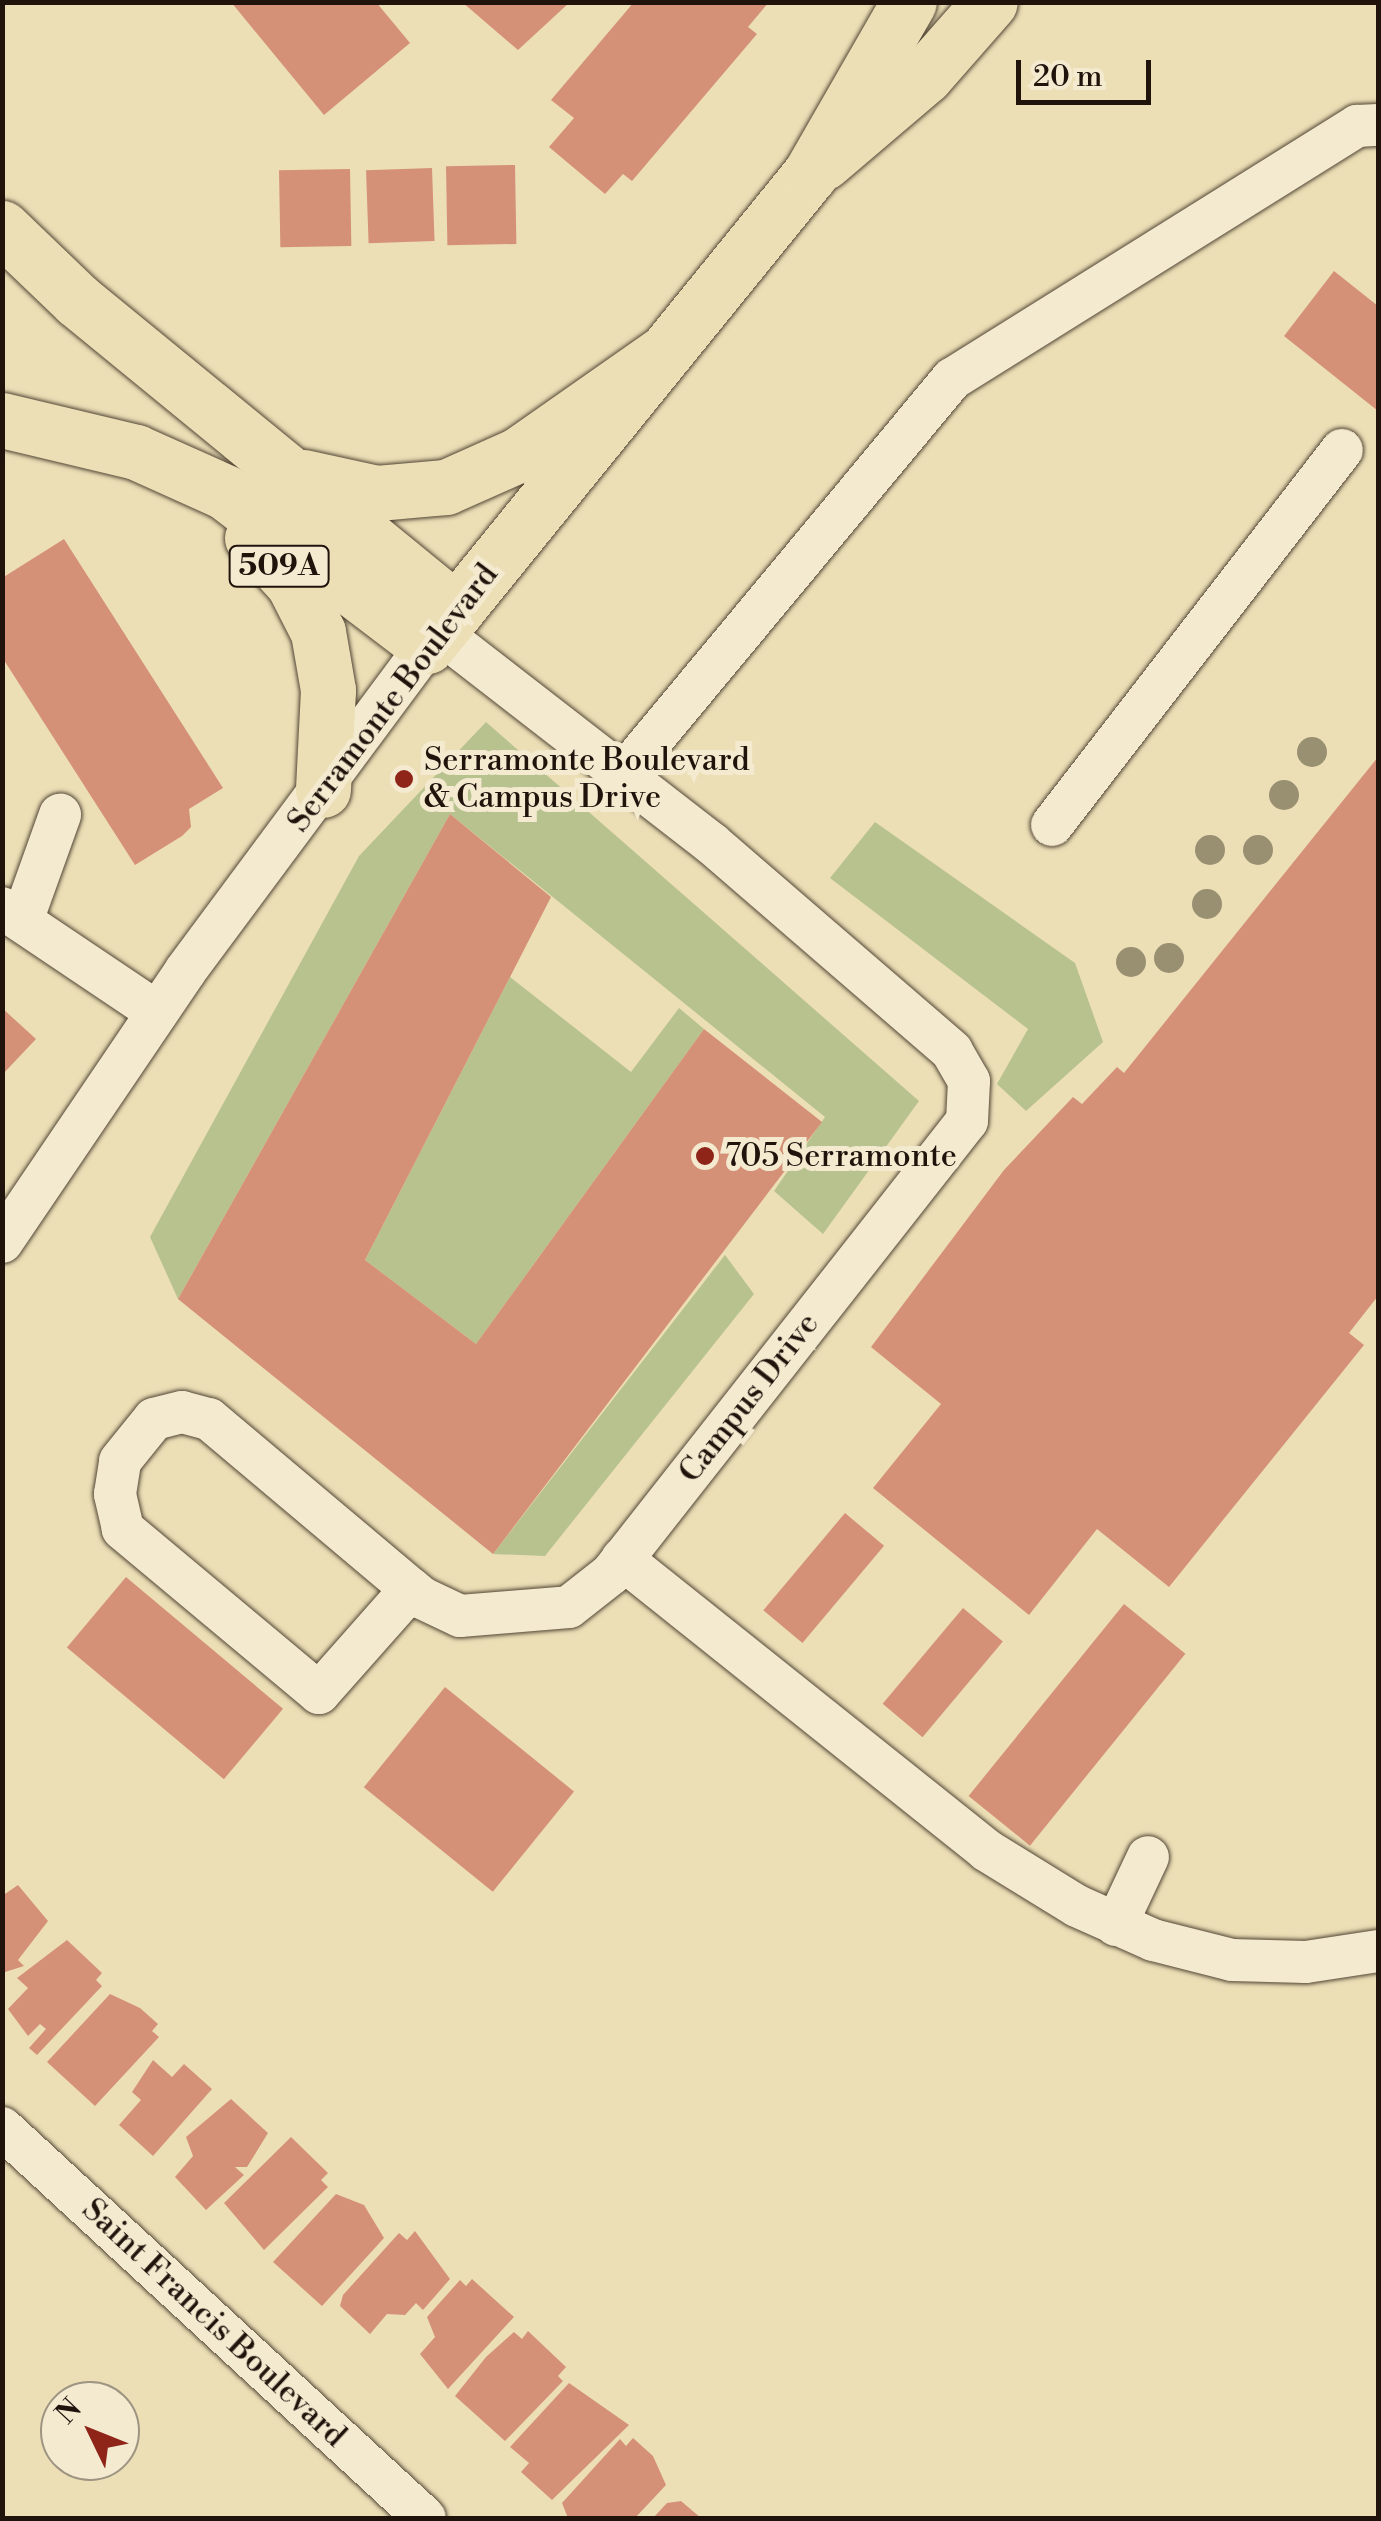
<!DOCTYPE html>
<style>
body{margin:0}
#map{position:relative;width:1381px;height:2521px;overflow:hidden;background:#ecdfb6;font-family:"Libre Bodoni",serif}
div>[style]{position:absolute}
.green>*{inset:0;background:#b8c28e}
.building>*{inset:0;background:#d59177;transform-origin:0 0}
.roads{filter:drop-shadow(0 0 2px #524636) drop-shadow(0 0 2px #524636)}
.minor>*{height:42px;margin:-21px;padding:0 21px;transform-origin:21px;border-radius:21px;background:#f3ead0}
.major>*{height:55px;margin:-27.5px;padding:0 27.5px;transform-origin:27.5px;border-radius:27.5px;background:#ecdfb6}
.highway>*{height:55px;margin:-27.5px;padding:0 27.5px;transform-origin:27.5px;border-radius:27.5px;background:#ecdfb6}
.trees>*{width:30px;height:30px;margin:-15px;border-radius:50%;background:#999072}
.dots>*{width:28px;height:28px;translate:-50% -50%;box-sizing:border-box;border:5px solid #f3ead0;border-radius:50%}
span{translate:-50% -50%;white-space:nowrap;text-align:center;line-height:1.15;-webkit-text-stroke:10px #f3ead0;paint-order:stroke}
.shield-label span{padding:2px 8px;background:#f3ead0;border:2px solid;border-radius:8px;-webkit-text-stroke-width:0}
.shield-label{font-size:30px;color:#1f130c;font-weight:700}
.street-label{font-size:32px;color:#1f130c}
.poi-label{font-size:32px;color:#1f130c}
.left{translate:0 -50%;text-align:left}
.frame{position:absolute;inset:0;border:5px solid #1f130c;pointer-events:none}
.north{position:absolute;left:40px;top:2381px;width:100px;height:100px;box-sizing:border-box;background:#f3ead0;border:2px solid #9e9482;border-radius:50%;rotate:313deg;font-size:28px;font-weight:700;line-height:40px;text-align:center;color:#1f130c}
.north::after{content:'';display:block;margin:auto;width:35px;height:45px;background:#8f2418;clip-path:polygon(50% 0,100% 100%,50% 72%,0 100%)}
.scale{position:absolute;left:1016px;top:60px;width:135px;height:45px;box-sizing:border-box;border:5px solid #1f130c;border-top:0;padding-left:12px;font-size:30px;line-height:35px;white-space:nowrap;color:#1f130c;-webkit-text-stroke:8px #f3ead0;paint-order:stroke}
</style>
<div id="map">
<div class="green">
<div style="clip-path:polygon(486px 722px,919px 1101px,823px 1234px,774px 1191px,825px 1117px,450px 814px,178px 1299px,150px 1237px,359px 856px)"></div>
<div style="clip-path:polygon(875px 822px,1075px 963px,1103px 1042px,1026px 1111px,997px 1084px,1028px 1029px,830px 878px)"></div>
<div style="clip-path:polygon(510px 977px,631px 1072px,679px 1008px,704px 1029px,476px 1344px,365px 1260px)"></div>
<div style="clip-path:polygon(725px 1255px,754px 1294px,545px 1556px,493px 1554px)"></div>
</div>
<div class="building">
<div style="clip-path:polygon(231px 2px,376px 2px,410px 43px,324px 115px)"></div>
<div style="clip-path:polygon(462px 2px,570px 2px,518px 50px)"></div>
<div style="clip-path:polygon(634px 2px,769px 2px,748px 27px,757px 34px,632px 181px,623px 174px,605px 194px,549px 147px,574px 118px,551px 100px)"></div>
<div style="left:515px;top:165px;width:79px;height:69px;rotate:89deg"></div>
<div style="left:432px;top:168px;width:73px;height:66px;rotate:88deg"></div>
<div style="left:350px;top:169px;width:77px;height:71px;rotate:89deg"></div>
<div style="clip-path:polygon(1334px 271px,1378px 306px,1378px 411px,1284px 336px)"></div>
<div style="clip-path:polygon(64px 539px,223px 788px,189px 809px,191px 827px,182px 836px,135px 865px,2px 657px,2px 578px)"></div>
<div style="clip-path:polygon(1378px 757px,1378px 1296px,1349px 1333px,1364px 1345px,1169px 1587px,1097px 1529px,1029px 1615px,873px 1488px,941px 1404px,871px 1347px,1004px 1170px,1073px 1097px,1082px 1104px,1117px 1067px,1124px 1073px)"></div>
<div style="clip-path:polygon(450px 814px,551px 897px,365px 1260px,476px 1344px,704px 1029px,822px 1122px,493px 1554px,178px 1299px)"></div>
<div style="clip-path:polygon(2px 1008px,36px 1039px,2px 1075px)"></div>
<div style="left:845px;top:1513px;width:51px;height:127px;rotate:40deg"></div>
<div style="left:126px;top:1577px;width:205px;height:92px;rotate:40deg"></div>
<div style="left:1124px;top:1604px;width:79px;height:247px;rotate:39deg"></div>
<div style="left:963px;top:1608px;width:52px;height:125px;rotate:40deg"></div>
<div style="left:445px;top:1687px;width:166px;height:129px;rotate:39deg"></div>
<div style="clip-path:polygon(18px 1885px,48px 1921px,18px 1960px,24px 1966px,2px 1973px,2px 1896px)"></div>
<div style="clip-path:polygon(67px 1940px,102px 1973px,96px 1980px,102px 1986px,37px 2055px,29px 2048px,46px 2029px,40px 2024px,28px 2036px,8px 2009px,28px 1988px,17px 1978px)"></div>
<div style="clip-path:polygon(110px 1994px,140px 2008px,158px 2024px,152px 2031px,159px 2037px,95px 2106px,47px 2062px)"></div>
<div style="clip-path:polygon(153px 2060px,172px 2077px,184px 2064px,212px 2089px,153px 2156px,119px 2125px,141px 2100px,132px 2092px)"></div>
<div style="clip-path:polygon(231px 2099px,268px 2133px,247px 2167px,235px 2167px,244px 2175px,206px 2210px,175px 2177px,193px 2156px,186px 2137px)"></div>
<div style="clip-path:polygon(291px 2137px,328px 2173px,321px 2180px,328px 2187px,264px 2250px,224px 2203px)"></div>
<div style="clip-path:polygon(336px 2194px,364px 2205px,384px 2238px,322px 2306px,273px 2262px)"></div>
<div style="clip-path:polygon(415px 2231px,450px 2279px,423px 2310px,416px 2303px,405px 2315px,387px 2314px,370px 2334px,340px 2306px,343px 2295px,399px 2233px,407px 2240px)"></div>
<div style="clip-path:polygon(472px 2279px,514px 2317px,448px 2389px,420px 2354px,435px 2337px,427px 2317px,460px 2280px,466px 2286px)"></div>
<div style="clip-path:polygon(528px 2331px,566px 2367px,558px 2376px,563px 2381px,505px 2441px,455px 2396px,486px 2357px,514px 2332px,522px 2339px)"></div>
<div style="clip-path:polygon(569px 2383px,629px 2425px,552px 2500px,521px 2472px,529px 2463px,510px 2447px)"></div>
<div style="clip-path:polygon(633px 2438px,653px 2456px,666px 2485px,635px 2518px,568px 2518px,562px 2503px,620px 2439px,626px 2446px)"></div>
<div style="clip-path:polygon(681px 2501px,701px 2518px,653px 2518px,667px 2503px)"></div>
</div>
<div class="roads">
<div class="minor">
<div style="left:623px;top:775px;width:515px;rotate:-50.28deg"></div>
<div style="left:952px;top:379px;width:478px;rotate:-32deg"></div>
<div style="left:1357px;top:126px;width:21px;rotate:-3deg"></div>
<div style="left:1052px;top:825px;width:474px;rotate:-52.3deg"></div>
<div style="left:2px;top:908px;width:187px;rotate:33.9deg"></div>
<div style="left:22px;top:921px;width:113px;rotate:-70.3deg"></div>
<div style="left:2px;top:1242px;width:328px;rotate:-55.9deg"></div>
<div style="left:186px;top:970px;width:404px;rotate:-53.4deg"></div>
<div style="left:622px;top:1559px;width:466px;rotate:38.6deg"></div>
<div style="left:986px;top:1850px;width:107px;rotate:31.6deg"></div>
<div style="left:1077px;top:1906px;width:83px;rotate:24.1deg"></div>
<div style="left:1153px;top:1940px;width:81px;rotate:14.2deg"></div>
<div style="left:1232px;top:1960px;width:74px;rotate:1.5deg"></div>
<div style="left:1306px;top:1962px;width:73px;rotate:-8.7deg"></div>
<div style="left:411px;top:1589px;width:139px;rotate:131.5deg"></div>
<div style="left:319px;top:1693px;width:256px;rotate:-140.1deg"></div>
<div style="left:123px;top:1529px;width:36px;rotate:-103deg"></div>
<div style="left:115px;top:1494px;width:33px;rotate:-81deg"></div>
<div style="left:120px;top:1461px;width:54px;rotate:-51deg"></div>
<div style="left:154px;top:1419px;width:29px;rotate:-14deg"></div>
<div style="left:182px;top:1412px;width:28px;rotate:15deg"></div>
<div style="left:209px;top:1419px;width:264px;rotate:40.1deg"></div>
<div style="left:411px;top:1589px;width:14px;rotate:39deg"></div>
<div style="left:422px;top:1598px;width:42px;rotate:25.3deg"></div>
<div style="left:460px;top:1616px;width:109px;rotate:-4.7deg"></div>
<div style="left:569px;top:1607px;width:53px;rotate:-38.2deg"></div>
<div style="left:611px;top:1574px;width:576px;rotate:-51.84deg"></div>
<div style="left:967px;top:1121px;width:40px;rotate:-87.1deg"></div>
<div style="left:969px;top:1081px;width:34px;rotate:-120deg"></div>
<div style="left:952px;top:1051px;width:318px;rotate:-139.2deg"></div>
<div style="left:711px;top:843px;width:344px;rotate:-142.2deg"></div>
<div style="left:1116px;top:1925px;width:75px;rotate:-64.8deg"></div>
<div style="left:2px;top:2128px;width:575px;rotate:42.68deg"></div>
</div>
<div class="major">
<div style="left:824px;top:162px;width:133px;rotate:-40.4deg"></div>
<div style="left:925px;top:76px;width:98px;rotate:-48.7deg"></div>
<div style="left:427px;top:646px;width:608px;rotate:-50.94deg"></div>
<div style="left:810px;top:174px;width:198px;rotate:-60.1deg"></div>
</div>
<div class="highway">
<div style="left:2px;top:228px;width:104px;rotate:43.8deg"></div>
<div style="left:77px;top:300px;width:490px;rotate:39.3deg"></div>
<div style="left:2px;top:420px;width:138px;rotate:13.4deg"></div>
<div style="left:136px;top:452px;width:98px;rotate:24.2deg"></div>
<div style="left:225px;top:492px;width:254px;rotate:37.3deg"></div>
<div style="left:304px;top:477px;width:75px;rotate:12.4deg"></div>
<div style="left:377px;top:493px;width:69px;rotate:-5deg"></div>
<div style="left:446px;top:487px;width:79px;rotate:-24deg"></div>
<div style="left:518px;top:455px;width:179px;rotate:-35deg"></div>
<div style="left:252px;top:538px;width:61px;rotate:47.7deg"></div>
<div style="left:293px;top:583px;width:55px;rotate:63deg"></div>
<div style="left:318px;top:632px;width:59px;rotate:80.2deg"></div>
<div style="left:328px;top:690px;width:100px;rotate:92.9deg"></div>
</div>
</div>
<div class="trees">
<div style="left:1312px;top:752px"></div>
<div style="left:1284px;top:795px"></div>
<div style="left:1210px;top:850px"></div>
<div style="left:1258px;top:850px"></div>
<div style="left:1207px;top:904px"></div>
<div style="left:1169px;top:958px"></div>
<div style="left:1131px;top:962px"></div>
</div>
<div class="dots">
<div style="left:404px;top:779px;background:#8f2418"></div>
<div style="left:705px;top:1156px;background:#8f2418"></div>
</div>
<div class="shield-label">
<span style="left:279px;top:566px">509A</span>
</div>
<div class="street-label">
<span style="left:393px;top:698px;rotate:-53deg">Serramonte Boulevard</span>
<span style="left:749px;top:1398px;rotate:-52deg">Campus Drive</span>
<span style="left:214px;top:2323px;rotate:43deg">Saint Francis Boulevard</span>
</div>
<div class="poi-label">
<span class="left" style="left:424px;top:779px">Serramonte Boulevard<br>&amp; Campus Drive</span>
<span class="left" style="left:725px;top:1156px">705 Serramonte</span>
</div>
<div class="frame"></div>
<div class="north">N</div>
<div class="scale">20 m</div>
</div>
